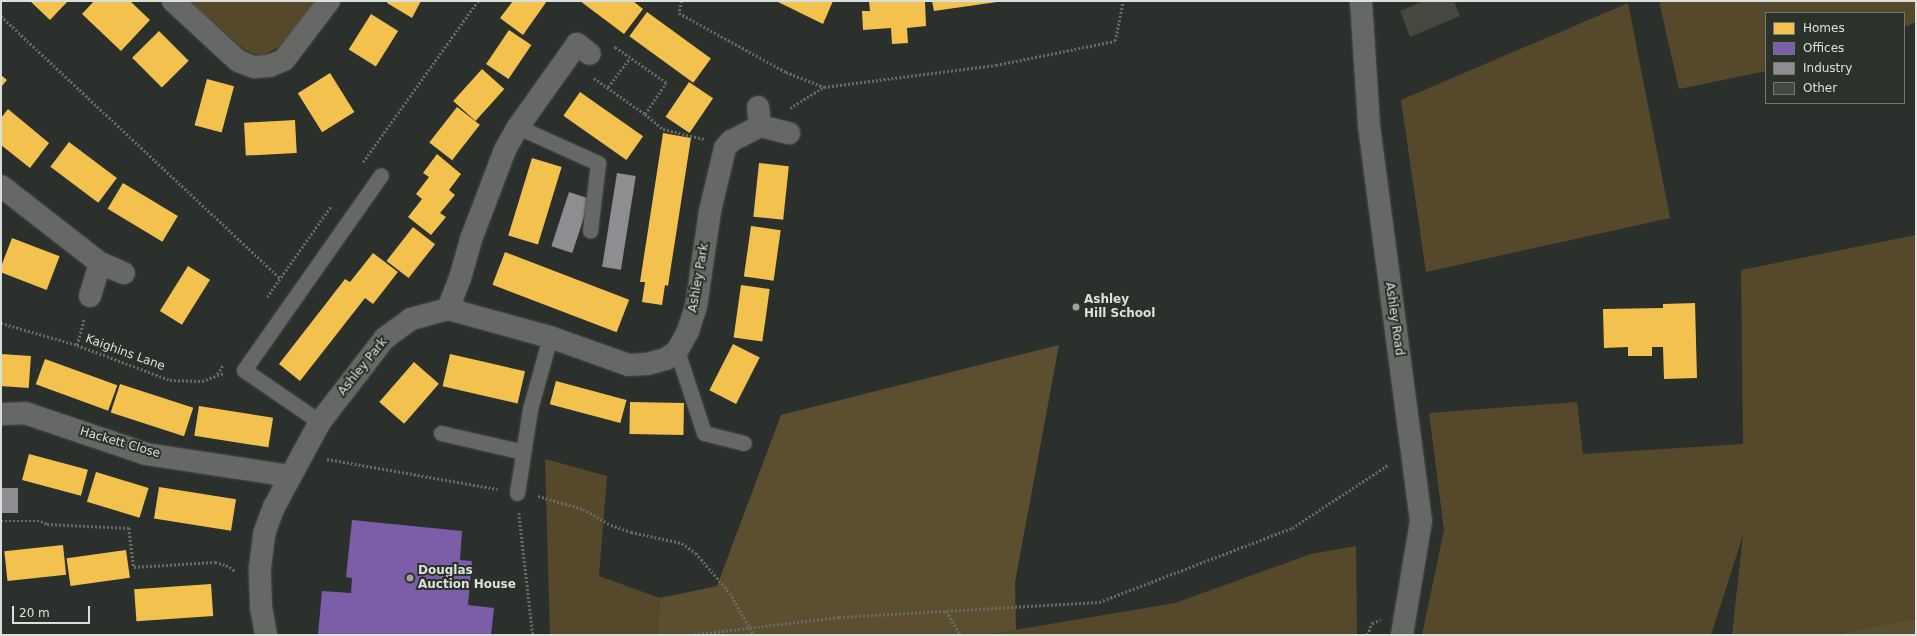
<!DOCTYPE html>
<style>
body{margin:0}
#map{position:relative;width:1917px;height:636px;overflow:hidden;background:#2c302c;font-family:"DejaVu Sans",sans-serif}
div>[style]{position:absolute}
.green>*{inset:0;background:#56492b}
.forest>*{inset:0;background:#5c4f2f}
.homes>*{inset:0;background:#f2c14e;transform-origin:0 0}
.offices>*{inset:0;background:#7b5ea7}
.industry>*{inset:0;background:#8d8d92;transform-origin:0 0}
.building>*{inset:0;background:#45483f}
.path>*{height:2.5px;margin-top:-1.25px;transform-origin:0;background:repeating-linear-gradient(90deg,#686a68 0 2px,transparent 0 4px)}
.roads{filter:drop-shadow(0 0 1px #484c48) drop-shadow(0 0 1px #484c48)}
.lane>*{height:15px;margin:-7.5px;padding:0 7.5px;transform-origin:7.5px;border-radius:7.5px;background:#656865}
.street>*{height:22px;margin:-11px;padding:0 11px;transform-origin:11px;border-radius:11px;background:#656865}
.dots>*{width:11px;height:11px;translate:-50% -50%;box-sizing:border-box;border:2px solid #2a322a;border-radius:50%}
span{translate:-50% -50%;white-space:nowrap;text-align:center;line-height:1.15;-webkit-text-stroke:4px #2a322a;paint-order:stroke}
.street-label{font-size:12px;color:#dbe0db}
.poi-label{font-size:12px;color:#dbe0db;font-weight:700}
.left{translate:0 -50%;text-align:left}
.frame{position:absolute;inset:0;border:2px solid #dbe0db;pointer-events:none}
.legend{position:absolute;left:1765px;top:12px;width:140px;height:92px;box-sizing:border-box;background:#2a322a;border:1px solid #717871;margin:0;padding:5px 7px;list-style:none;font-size:12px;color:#dbe0db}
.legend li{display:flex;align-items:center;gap:8px;height:20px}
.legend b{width:20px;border:1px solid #717871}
.scale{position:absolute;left:12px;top:606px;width:78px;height:18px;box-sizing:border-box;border:2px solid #dbe0db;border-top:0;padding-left:5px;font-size:12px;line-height:14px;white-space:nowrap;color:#dbe0db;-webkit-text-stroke:3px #2a322a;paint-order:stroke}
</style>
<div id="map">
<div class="green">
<div style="clip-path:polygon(188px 1px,316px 1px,285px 44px,262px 56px,246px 51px)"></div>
<div style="clip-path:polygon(1659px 1px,1916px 1px,1916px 22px,1904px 27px,1904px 13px,1766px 13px,1766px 71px,1679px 89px)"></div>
<div style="clip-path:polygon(1628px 3px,1670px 218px,1426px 272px,1401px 100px)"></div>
<div style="clip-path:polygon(1916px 235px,1916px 618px,1833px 635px,1732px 635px,1743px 535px,1711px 635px,1422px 635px,1444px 530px,1429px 413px,1577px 402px,1583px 454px,1743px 444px,1741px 270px)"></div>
<div style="clip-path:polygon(545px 459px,607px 476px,599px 576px,660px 598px,658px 635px,550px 635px)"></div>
<div style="clip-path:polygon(1356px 546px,1357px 635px,985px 635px,1175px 603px,1311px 554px)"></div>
</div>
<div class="forest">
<div style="clip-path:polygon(1059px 345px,1015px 582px,1016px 630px,985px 635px,658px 635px,660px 598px,717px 586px,781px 415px)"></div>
<div style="clip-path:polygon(1916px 618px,1916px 635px,1833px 635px)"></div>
</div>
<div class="homes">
<div style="clip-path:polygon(30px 1px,68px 1px,50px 20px)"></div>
<div style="clip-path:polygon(94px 1px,130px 1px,150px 20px,121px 51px,82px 14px)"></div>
<div style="clip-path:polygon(388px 1px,421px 1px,412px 18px,387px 3px)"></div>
<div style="clip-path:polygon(513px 1px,547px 1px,523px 35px,500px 18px)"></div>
<div style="clip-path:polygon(580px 1px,633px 1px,643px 9px,624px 34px)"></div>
<div style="clip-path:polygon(776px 1px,833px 1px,823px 24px)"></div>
<div style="clip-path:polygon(869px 1px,925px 1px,926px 26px,907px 28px,908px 43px,892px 44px,891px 28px,863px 30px,862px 11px,870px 11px)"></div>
<div style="clip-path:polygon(932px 1px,997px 1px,997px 2px,934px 11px)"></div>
<div style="left:647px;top:12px;width:79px;height:30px;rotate:36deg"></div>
<div style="left:371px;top:14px;width:32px;height:42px;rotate:32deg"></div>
<div style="left:509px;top:30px;width:27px;height:41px;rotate:34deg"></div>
<div style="left:159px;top:31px;width:42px;height:38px;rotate:45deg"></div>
<div style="left:482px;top:69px;width:30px;height:43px;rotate:42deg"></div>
<div style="left:330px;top:73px;width:46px;height:38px;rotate:58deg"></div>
<div style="clip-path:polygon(1px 75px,7px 80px,1px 87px)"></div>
<div style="left:207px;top:79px;width:28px;height:48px;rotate:15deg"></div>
<div style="left:689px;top:82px;width:29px;height:42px;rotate:34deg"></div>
<div style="left:580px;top:92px;width:77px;height:29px;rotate:35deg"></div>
<div style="left:457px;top:107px;width:29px;height:45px;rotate:38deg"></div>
<div style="clip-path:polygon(8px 109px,49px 143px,30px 168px,1px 145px,1px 118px)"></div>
<div style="left:295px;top:120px;width:33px;height:51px;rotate:87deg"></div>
<div style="clip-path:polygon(663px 133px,691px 138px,668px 286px,665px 285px,662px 305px,642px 302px,645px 282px,640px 282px)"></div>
<div style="left:69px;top:142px;width:60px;height:31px;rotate:37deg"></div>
<div style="clip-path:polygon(437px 154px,461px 174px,449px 190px,455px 195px,440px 213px,446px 217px,431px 235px,408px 217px,422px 199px,416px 194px,429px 177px,423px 173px)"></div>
<div style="left:532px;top:158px;width:31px;height:81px;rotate:17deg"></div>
<div style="left:759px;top:163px;width:30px;height:54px;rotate:6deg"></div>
<div style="left:123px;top:183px;width:64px;height:30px;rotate:31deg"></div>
<div style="left:751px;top:226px;width:30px;height:51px;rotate:8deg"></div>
<div style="left:413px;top:227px;width:28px;height:43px;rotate:38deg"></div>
<div style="left:12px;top:238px;width:51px;height:36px;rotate:21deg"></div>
<div style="left:505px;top:252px;width:133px;height:35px;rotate:21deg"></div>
<div style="clip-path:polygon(373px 253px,398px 272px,373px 304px,365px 298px,300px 381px,279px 364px,345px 279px,350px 282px)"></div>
<div style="left:188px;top:266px;width:26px;height:53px;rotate:32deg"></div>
<div style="left:741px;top:285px;width:29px;height:53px;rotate:8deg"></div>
<div style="clip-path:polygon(1695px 303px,1697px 378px,1664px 379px,1663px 347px,1652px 347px,1652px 356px,1628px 356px,1628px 347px,1604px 348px,1603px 309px,1663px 308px,1663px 304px)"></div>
<div style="left:733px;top:344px;width:30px;height:52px;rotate:27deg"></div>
<div style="left:1px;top:354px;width:30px;height:32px;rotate:4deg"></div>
<div style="left:450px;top:354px;width:77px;height:33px;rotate:13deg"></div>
<div style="left:45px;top:359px;width:77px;height:27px;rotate:20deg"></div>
<div style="left:414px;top:362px;width:33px;height:53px;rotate:41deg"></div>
<div style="left:556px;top:381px;width:73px;height:24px;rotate:15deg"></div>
<div style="left:120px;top:384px;width:77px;height:30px;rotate:18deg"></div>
<div style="left:630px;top:402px;width:54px;height:32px;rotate:1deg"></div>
<div style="left:199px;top:406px;width:75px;height:30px;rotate:9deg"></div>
<div style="left:29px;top:454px;width:61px;height:27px;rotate:15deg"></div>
<div style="left:96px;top:472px;width:55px;height:31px;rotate:17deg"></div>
<div style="left:159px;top:487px;width:78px;height:32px;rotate:9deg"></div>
<div style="left:63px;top:545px;width:30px;height:59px;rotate:84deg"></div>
<div style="left:126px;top:550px;width:28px;height:60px;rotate:82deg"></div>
<div style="left:211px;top:584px;width:32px;height:77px;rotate:86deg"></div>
</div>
<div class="offices">
<div style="clip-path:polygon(352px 520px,462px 531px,460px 560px,472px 561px,468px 605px,494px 608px,491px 635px,318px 635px,322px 591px,351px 593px,352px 578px,346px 577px)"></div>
</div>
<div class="industry">
<div style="left:617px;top:173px;width:19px;height:95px;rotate:9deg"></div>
<div style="left:569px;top:192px;width:22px;height:57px;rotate:18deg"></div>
<div style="left:1px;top:488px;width:17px;height:25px"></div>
</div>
<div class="building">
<div style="clip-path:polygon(1454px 1px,1460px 16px,1410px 37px,1400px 11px,1423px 1px)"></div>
</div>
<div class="path">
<div style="left:682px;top:1px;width:12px;rotate:104deg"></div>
<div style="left:679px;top:13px;width:122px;rotate:28.9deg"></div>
<div style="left:786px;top:72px;width:41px;rotate:21.5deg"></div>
<div style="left:1px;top:16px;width:383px;rotate:43.2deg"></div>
<div style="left:594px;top:78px;width:62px;rotate:35.2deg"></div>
<div style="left:645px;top:114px;width:37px;rotate:-56deg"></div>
<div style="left:666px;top:83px;width:61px;rotate:-145deg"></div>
<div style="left:616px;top:48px;width:4px;rotate:180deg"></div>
<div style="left:608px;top:87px;width:36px;rotate:-53deg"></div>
<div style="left:790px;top:108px;width:40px;rotate:-32deg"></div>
<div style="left:824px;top:87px;width:173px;rotate:-7.3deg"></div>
<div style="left:996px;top:65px;width:121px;rotate:-11.4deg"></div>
<div style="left:1115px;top:41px;width:41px;rotate:-78.7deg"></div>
<div style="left:645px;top:114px;width:23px;rotate:40deg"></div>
<div style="left:663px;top:129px;width:42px;rotate:13.7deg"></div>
<div style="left:363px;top:162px;width:198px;rotate:-54.5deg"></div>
<div style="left:267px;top:297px;width:111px;rotate:-54.9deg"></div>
<div style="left:1px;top:323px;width:79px;rotate:16.1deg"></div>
<div style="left:77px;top:345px;width:99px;rotate:20.6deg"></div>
<div style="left:170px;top:380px;width:32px;rotate:2deg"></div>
<div style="left:202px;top:381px;width:23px;rotate:-20deg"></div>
<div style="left:77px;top:345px;width:28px;rotate:-75deg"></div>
<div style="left:217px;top:374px;width:11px;rotate:-56deg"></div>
<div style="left:327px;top:459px;width:173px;rotate:10deg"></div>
<div style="left:538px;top:496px;width:47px;rotate:16.1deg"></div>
<div style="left:583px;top:509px;width:32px;rotate:30deg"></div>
<div style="left:611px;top:525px;width:21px;rotate:19deg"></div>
<div style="left:631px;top:532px;width:52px;rotate:12.2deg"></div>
<div style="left:682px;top:543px;width:17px;rotate:36deg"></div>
<div style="left:696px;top:553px;width:52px;rotate:49.6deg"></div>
<div style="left:730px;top:593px;width:48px;rotate:60.3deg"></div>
<div style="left:519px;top:513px;width:123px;rotate:83.5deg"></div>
<div style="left:1px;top:521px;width:40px"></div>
<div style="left:41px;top:521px;width:7px;rotate:27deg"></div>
<div style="left:47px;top:524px;width:82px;rotate:2.8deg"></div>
<div style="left:129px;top:528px;width:39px;rotate:83deg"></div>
<div style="left:134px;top:567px;width:81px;rotate:-3.5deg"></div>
<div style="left:215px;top:562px;width:11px;rotate:15deg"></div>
<div style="left:226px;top:565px;width:11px;rotate:34deg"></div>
<div style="left:946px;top:611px;width:28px;rotate:58deg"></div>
<div style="left:690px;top:635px;width:150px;rotate:-6.9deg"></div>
<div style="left:839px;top:617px;width:260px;rotate:-3.3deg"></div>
<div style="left:1099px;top:602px;width:207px;rotate:-21deg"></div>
<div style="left:1292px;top:528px;width:115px;rotate:-33.3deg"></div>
<div style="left:1367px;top:635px;width:13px;rotate:-67deg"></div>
<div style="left:1372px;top:623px;width:9px;rotate:-21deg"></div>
</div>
<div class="roads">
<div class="lane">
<div style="left:518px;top:127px;width:88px;rotate:24.2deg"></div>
<div style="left:598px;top:163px;width:68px;rotate:96.7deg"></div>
<div style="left:677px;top:351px;width:86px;rotate:71.8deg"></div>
<div style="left:704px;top:433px;width:41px;rotate:14deg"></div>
<div style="left:320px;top:422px;width:92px;rotate:-145.6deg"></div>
<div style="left:244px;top:370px;width:238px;rotate:-54.9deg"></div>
<div style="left:441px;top:433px;width:84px;rotate:13deg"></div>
<div style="left:517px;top:493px;width:85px;rotate:-81.2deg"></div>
<div style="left:530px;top:409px;width:75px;rotate:-74.5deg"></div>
</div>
<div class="street">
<div style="left:173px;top:1px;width:88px;rotate:42.7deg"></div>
<div style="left:238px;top:61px;width:17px;rotate:21deg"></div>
<div style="left:254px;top:67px;width:15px;rotate:-4deg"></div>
<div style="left:269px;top:66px;width:16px;rotate:-22deg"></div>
<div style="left:284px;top:60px;width:74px;rotate:-52.7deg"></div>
<div style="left:1361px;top:1px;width:125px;rotate:86.3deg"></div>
<div style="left:1369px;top:126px;width:398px;rotate:82.5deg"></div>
<div style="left:1421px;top:521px;width:116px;rotate:99.5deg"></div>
<div style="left:760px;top:126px;width:30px;rotate:14deg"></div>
<div style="left:1px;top:186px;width:125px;rotate:37.9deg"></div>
<div style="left:100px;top:263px;width:26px;rotate:23deg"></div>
<div style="left:90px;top:296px;width:34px;rotate:-73deg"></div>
<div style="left:448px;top:309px;width:33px;rotate:-69deg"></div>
<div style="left:460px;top:278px;width:37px;rotate:-74deg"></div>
<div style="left:470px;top:242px;width:98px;rotate:-69.2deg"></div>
<div style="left:505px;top:150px;width:26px;rotate:-61deg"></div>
<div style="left:518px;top:127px;width:102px;rotate:-54.6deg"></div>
<div style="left:577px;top:44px;width:16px;rotate:38deg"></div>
<div style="left:1px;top:414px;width:24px;rotate:-2deg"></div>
<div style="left:25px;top:413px;width:128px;rotate:18.7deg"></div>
<div style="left:146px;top:454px;width:145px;rotate:8.7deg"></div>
<div style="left:266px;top:635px;width:29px;rotate:-100deg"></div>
<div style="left:261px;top:606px;width:38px;rotate:-92deg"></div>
<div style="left:260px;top:568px;width:34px;rotate:-83deg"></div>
<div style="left:264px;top:534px;width:29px;rotate:-70deg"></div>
<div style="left:274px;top:507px;width:97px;rotate:-61.6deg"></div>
<div style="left:320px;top:422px;width:106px;rotate:-52.3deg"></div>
<div style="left:385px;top:338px;width:32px;rotate:-36deg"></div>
<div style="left:411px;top:319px;width:38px;rotate:-15deg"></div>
<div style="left:448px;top:309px;width:106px;rotate:15.4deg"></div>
<div style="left:550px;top:337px;width:83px;rotate:19.7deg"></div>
<div style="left:628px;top:365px;width:19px;rotate:-3deg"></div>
<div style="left:647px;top:364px;width:20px;rotate:-15deg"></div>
<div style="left:666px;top:359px;width:14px;rotate:-36deg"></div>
<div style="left:677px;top:351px;width:23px;rotate:-61deg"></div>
<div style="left:688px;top:331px;width:25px;rotate:-72deg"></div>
<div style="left:696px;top:307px;width:97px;rotate:-81.7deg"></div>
<div style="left:710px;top:211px;width:65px;rotate:-76.6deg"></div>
<div style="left:725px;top:148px;width:9px;rotate:-49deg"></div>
<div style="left:731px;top:141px;width:33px;rotate:-27deg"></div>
<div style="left:760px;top:126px;width:19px;rotate:-96deg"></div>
</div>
</div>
<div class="dots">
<div style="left:1076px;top:307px;background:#9ea29e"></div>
<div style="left:410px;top:578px;background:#9ea29e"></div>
</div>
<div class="street-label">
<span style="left:699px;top:278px;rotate:-80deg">Ashley Park</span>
<span style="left:1394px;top:319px;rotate:82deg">Ashley Road</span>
<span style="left:125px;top:353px;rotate:20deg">Kaighins Lane</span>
<span style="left:363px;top:367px;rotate:-51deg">Ashley Park</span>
<span style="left:120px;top:443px;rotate:16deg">Hackett Close</span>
</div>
<div class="poi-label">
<span class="left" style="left:1084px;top:307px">Ashley<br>Hill School</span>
<span class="left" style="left:418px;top:578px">Douglas<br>Auction House</span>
</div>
<div class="frame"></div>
<ul class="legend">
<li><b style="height:11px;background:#f2c14e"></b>Homes</li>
<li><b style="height:11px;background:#7b5ea7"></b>Offices</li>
<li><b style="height:11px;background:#8d8d92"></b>Industry</li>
<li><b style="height:11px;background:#45483f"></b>Other</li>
</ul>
<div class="scale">20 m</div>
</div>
